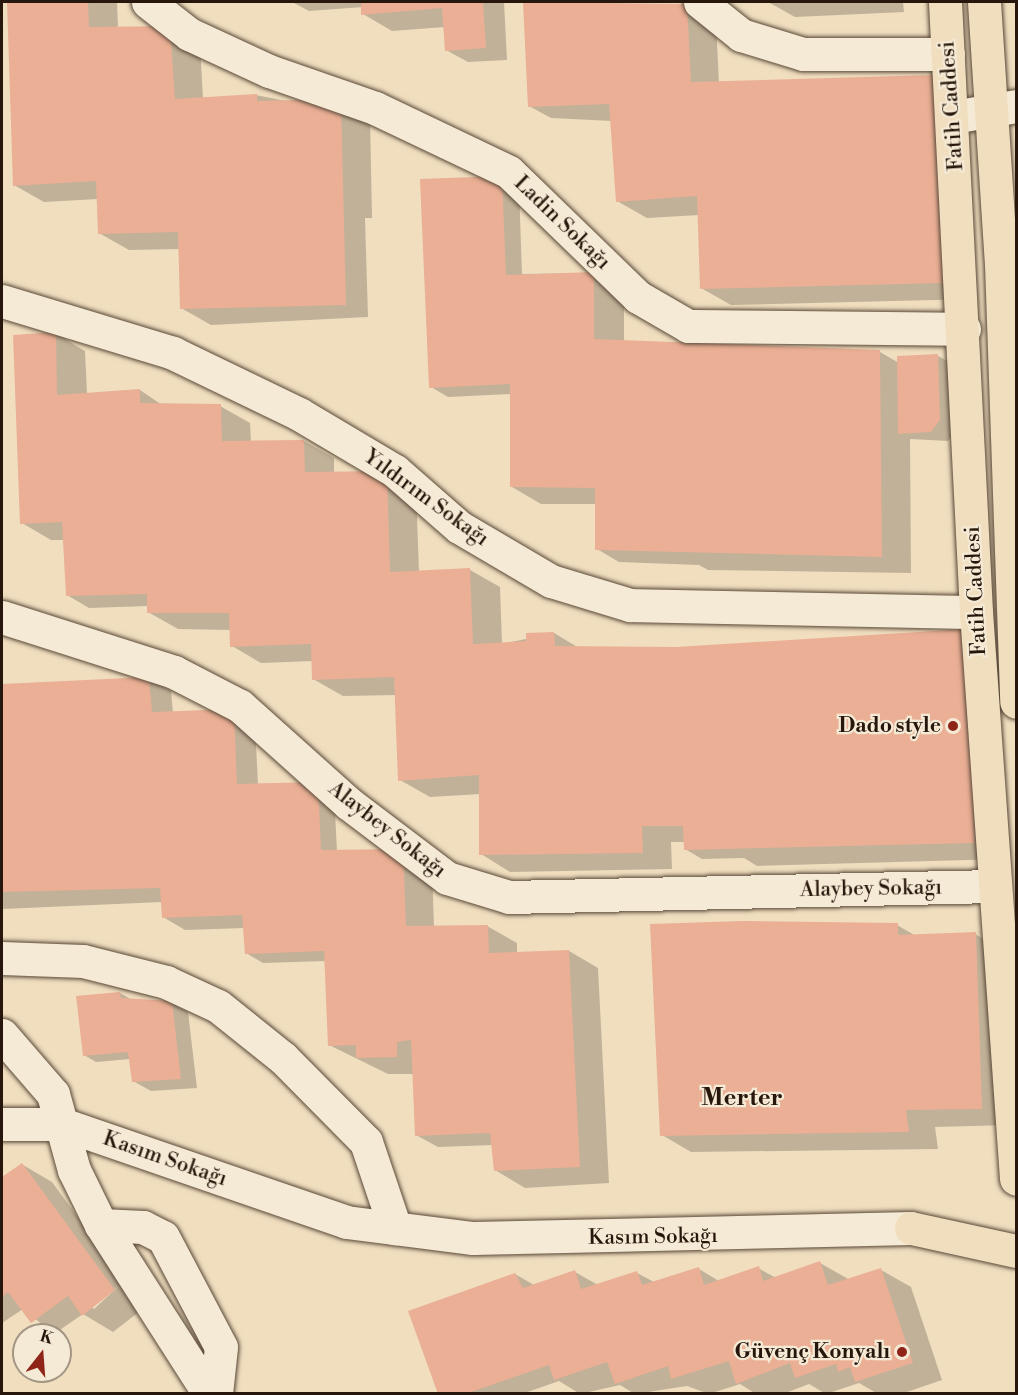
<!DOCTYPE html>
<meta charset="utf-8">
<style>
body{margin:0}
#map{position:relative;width:1018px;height:1395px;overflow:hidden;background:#f0debf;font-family:"Libre Bodoni",serif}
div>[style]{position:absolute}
.shadow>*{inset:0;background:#0003}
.building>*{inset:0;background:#eaaf95}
.roads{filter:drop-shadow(0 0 2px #594838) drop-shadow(0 0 2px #594838)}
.minor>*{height:33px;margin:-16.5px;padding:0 16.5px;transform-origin:16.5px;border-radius:16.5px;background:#f5ead5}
.major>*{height:33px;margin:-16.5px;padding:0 16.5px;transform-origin:16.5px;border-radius:16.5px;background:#f0debf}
.dots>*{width:16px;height:16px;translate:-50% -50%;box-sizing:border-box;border:3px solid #f5ead5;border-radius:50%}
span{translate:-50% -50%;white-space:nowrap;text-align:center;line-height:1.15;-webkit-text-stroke:4.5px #f5ead5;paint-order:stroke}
.street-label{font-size:21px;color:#27160b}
.poi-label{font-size:21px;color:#27160b;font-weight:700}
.right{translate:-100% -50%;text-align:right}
.quarter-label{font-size:24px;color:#27160b;font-weight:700}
.frame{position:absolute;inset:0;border:3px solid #27160b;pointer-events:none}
.north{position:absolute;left:12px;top:1323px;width:60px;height:60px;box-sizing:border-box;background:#f5ead5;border:2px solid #a39584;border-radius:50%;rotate:17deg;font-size:16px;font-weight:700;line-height:24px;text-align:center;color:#27160b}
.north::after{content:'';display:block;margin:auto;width:21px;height:27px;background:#8f2418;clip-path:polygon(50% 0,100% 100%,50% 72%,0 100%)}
</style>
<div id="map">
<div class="shadow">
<div style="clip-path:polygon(9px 2px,117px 2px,118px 28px,200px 44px,203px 99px,256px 95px,370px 118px,372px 218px,365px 218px,368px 317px,211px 325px,181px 308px,180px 249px,129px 250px,99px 233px,98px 199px,44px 202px,14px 185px)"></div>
<div style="clip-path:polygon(292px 2px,504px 2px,507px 60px,468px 62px,446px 50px,445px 27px,392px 31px,363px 14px,363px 7px,309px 11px)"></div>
<div style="clip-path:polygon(525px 2px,686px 5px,716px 23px,719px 83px,975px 299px,731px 305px,701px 288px,699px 215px,647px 218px,617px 201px,612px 121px,551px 118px,529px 106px)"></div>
<div style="clip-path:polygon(768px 2px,903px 2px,904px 12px,795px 17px)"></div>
<div style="clip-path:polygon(422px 181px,519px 188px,522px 274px,594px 273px,624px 290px,624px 342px,880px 352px,899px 363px,938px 356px,955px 365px,957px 430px,948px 441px,910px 439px,911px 573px,708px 570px,699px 565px,619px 562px,597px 549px,597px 504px,541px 504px,512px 487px,512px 394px,448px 397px,431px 387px)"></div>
<div style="clip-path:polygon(55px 333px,85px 351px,87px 394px,140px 390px,162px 405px,220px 406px,250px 423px,251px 442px,304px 441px,334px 458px,334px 473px,416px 490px,419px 572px,470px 570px,500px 587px,502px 644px,554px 633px,579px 648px,677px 648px,966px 630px,995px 647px,1004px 859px,757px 866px,744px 858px,702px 859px,685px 849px,685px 842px,671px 842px,672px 869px,510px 872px,481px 854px,481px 794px,430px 797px,400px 780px,397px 695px,343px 696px,313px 679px,313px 661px,261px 663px,232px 646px,231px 630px,178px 629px,148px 612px,148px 606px,89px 608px,67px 595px,65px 540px,51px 540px,22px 523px)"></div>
<div style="clip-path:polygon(149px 678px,171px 691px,173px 713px,255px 723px,258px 785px,334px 793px,337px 851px,432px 868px,434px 927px,487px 926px,517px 943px,517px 953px,569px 951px,598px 968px,609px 1183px,525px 1188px,495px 1170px,493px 1145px,438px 1147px,416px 1135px,414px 1074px,388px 1074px,329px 1045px,326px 961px,263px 963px,246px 953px,245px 928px,185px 930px,163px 917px,162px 902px,2px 909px,2px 686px)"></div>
<div style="clip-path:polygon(897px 925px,916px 936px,975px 934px,1005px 951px,1012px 1125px,935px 1127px,938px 1149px,691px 1152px,662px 1135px)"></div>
<div style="clip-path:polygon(120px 993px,132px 1000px,171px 1002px,188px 1012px,197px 1088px,151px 1091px,133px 1081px,130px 1059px,96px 1062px,84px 1055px)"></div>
<div style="clip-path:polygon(evenodd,23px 1165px,52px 1182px,144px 1308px,113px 1332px,83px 1314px,54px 1334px,23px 1309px,2px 1323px,2px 1179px,23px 1165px,120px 1285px,94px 1309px,92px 1307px,120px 1285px)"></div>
<div style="clip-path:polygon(820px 1263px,850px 1280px,881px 1270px,911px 1287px,942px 1380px,901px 1394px,878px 1394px,859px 1383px,826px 1394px,809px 1384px,783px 1394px,756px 1394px,740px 1384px,709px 1394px,687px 1386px,635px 1394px,620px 1385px,580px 1394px,559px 1381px,522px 1394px,439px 1394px,515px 1274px,534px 1285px,575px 1272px,598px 1285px,637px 1273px,654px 1282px,699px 1269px,719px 1281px,758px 1268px,776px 1278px)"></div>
</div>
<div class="building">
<div style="clip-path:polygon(7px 2px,88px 2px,89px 27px,170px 26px,175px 99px,257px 94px,257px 101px,341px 99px,346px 305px,180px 309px,178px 232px,98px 234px,96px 181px,13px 186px)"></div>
<div style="clip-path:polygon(361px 2px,483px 2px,486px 48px,445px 51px,442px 8px,361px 15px)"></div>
<div style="clip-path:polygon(523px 2px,687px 4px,691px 82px,934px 75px,945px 283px,700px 289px,697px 196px,616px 202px,609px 104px,528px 107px)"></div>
<div style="clip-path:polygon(502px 176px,506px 275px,594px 272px,594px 339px,880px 350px,882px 557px,595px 550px,595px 488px,510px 487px,510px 384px,429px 388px,420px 179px)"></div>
<div style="clip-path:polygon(56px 332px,57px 395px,140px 389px,140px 403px,221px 404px,222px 441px,304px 440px,305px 472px,387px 471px,390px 572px,470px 568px,473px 644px,526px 641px,526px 633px,554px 632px,555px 646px,676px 647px,966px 629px,975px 843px,684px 850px,683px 826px,642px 826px,643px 853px,479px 855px,479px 775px,398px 781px,394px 677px,312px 680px,311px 644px,230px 647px,229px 613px,147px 613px,147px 594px,66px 596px,62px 522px,20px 524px,13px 335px)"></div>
<div style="clip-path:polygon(938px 354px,940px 420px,931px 432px,898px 434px,897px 356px)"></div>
<div style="clip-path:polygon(149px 677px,152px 712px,234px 709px,237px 784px,318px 782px,321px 850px,403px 849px,406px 926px,488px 925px,489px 953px,569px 950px,580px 1167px,494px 1171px,490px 1133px,415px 1136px,411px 1040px,397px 1042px,397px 1057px,356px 1058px,356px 1045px,328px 1046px,324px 951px,245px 954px,242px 915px,162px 918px,160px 888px,2px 892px,2px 684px)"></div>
<div style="clip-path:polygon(743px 921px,898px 923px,898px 935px,976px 932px,982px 1109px,906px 1110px,909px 1132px,660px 1136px,650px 924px)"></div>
<div style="clip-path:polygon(120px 992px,121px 998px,172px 1001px,181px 1079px,132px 1082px,128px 1052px,83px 1056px,76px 996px)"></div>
<div style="clip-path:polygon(22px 1163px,115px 1290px,82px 1316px,68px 1296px,31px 1323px,8px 1292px,2px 1297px,2px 1177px)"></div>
<div style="clip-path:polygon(820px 1261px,828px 1285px,881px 1268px,913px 1363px,855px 1382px,850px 1367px,838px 1372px,836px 1364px,795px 1378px,790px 1363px,736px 1384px,729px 1361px,671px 1379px,668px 1366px,615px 1384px,607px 1362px,554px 1380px,549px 1365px,465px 1394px,438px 1394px,408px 1311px,515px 1273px,523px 1288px,575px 1270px,581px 1289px,637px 1271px,642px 1285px,699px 1267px,704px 1285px,759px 1266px,763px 1281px)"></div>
</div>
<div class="roads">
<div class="minor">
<div style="left:148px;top:2px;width:52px;rotate:38deg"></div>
<div style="left:189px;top:34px;width:88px;rotate:24.8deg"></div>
<div style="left:269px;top:71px;width:112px;rotate:19.2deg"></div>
<div style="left:375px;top:108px;width:148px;rotate:25.5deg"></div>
<div style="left:509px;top:172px;width:180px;rotate:44.1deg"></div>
<div style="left:638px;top:297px;width:58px;rotate:30.1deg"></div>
<div style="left:688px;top:326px;width:276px;rotate:0.6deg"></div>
<div style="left:700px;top:2px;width:53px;rotate:38.8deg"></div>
<div style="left:741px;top:35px;width:65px;rotate:17deg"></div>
<div style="left:803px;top:54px;width:145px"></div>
<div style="left:953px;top:117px;width:64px;rotate:-9.9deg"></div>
<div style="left:2px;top:301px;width:179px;rotate:16.9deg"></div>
<div style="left:173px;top:353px;width:140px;rotate:25.8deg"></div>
<div style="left:299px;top:414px;width:112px;rotate:30.7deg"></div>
<div style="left:395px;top:471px;width:85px;rotate:41.2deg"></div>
<div style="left:459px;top:527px;width:107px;rotate:30.4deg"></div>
<div style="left:551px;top:581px;width:83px;rotate:16.9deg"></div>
<div style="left:630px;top:605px;width:346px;rotate:1.2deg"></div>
<div style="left:2px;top:617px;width:181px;rotate:17.7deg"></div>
<div style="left:174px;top:672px;width:74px;rotate:27.3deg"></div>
<div style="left:240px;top:706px;width:145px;rotate:41.9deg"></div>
<div style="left:348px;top:803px;width:124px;rotate:37.1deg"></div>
<div style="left:447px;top:878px;width:65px;rotate:17deg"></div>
<div style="left:509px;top:897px;width:486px;rotate:-1.3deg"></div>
<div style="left:2px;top:958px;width:81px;rotate:2.1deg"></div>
<div style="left:83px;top:961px;width:86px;rotate:14.2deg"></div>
<div style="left:166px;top:982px;width:57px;rotate:24.8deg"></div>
<div style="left:218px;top:1006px;width:83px;rotate:38.7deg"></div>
<div style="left:283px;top:1058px;width:118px;rotate:45.3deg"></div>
<div style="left:366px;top:1142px;width:91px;rotate:71.4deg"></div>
<div style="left:2px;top:1035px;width:78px;rotate:49.2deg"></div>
<div style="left:53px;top:1094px;width:79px;rotate:74.6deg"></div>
<div style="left:74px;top:1170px;width:61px;rotate:63.9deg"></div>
<div style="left:101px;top:1225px;width:201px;rotate:57.4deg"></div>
<div style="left:2px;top:1124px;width:60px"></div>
<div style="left:62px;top:1124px;width:300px;rotate:19deg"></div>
<div style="left:346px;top:1222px;width:128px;rotate:7.2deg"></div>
<div style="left:473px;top:1238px;width:438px;rotate:-1.3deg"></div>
<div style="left:101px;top:1225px;width:42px;rotate:2.7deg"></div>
<div style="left:143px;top:1227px;width:22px;rotate:27deg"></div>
<div style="left:163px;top:1237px;width:124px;rotate:62.2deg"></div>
<div style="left:221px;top:1347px;width:47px;rotate:96.1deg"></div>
</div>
<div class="major">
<div style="left:945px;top:2px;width:611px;rotate:87.09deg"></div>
<div style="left:976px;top:612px;width:568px;rotate:85.96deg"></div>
<div style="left:984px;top:2px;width:263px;rotate:86.3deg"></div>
<div style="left:1001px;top:264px;width:438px;rotate:88deg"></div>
<div style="left:911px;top:1228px;width:107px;rotate:12.4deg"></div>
</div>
</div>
<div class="dots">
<div style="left:953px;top:726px;background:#8f2418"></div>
<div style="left:902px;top:1352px;background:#8f2418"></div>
</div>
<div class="street-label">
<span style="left:952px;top:106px;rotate:-94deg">Fatih Caddesi</span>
<span style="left:562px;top:223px;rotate:44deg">Ladin Sokağı</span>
<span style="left:426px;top:498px;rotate:36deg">Yıldırım Sokağı</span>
<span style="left:976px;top:591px;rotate:-93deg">Fatih Caddesi</span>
<span style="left:387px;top:830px;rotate:38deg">Alaybey Sokağı</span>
<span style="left:871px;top:889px;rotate:-1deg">Alaybey Sokağı</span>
<span style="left:165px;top:1159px;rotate:19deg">Kasım Sokağı</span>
<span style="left:653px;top:1237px;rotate:-1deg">Kasım Sokağı</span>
</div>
<div class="poi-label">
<span class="right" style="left:941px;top:726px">Dado style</span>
<span class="right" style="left:890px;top:1352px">Güvenç Konyalı</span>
</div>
<div class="quarter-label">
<span style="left:742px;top:1099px">Merter</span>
</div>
<div class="frame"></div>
<div class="north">K</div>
</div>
